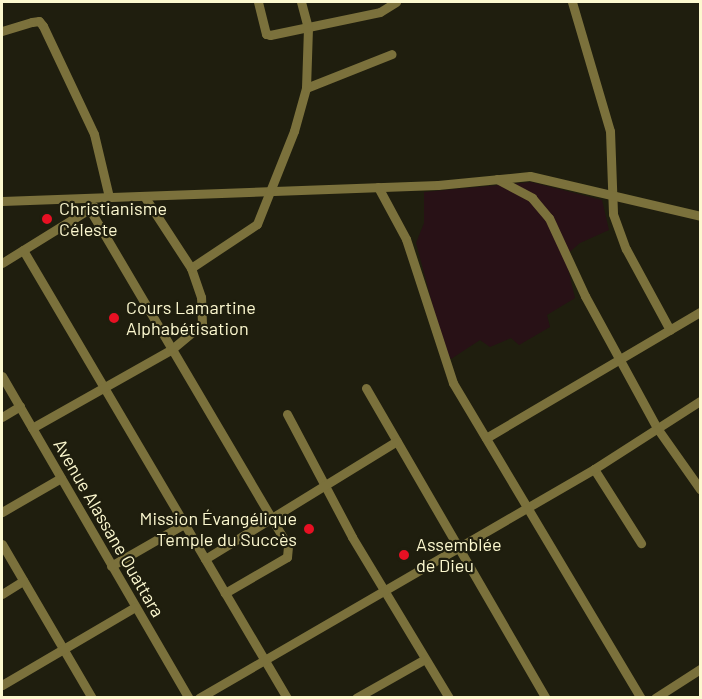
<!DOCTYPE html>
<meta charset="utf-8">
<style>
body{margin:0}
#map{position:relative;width:702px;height:699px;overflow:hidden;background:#1f1e0e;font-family:Barlow,sans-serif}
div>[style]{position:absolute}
.green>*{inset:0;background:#281116}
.minor>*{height:9px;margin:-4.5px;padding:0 4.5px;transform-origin:4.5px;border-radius:4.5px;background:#7b713c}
.dots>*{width:16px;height:16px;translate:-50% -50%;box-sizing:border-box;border:3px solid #1f1e0e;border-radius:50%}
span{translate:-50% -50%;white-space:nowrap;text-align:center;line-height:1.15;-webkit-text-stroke:4.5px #1f1e0e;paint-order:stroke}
.poi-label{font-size:18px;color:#fcf8cf}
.left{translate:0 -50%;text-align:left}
.right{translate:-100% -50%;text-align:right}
.street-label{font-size:18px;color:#fcf8cf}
.frame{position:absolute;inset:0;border:3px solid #fcf8cf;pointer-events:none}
</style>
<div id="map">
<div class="green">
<div style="clip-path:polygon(531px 182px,602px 200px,609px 230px,580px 243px,565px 256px,575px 298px,547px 315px,550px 327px,519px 345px,511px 338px,490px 347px,480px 340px,451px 359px,443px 344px,416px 243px,424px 223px,424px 192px)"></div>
</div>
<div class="minor">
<div style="left:258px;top:2px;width:33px;rotate:76deg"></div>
<div style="left:266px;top:34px;width:4px;rotate:14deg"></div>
<div style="left:270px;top:35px;width:112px;rotate:-11.8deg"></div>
<div style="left:380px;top:12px;width:19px;rotate:-32deg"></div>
<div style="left:572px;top:2px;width:134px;rotate:73.6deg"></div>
<div style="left:610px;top:131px;width:83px;rotate:87.9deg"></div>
<div style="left:613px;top:214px;width:37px;rotate:70deg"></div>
<div style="left:626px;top:249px;width:92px;rotate:61.5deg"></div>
<div style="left:2px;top:31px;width:31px;rotate:-17deg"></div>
<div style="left:32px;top:22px;width:7px;rotate:-8deg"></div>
<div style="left:39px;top:21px;width:6px;rotate:51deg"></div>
<div style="left:43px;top:26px;width:119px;rotate:64.7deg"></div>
<div style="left:94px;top:134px;width:65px;rotate:76.6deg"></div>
<div style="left:306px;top:88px;width:92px;rotate:-21.6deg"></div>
<div style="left:497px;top:179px;width:40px;rotate:28deg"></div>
<div style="left:532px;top:198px;width:26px;rotate:50deg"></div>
<div style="left:549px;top:218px;width:86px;rotate:65.2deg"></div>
<div style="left:585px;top:296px;width:150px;rotate:61.4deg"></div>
<div style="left:657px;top:428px;width:75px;rotate:54.8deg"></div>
<div style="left:378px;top:187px;width:59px;rotate:61.7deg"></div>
<div style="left:406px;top:239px;width:151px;rotate:71.9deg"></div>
<div style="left:453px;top:383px;width:367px;rotate:59.2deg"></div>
<div style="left:2px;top:201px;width:436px;rotate:-2.1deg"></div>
<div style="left:438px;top:185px;width:92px;rotate:-5.6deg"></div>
<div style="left:530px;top:176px;width:175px;rotate:13.2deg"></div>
<div style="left:90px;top:210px;width:390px;rotate:59.5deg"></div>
<div style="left:288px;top:546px;width:11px;rotate:95deg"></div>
<div style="left:287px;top:557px;width:72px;rotate:149.9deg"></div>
<div style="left:23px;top:250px;width:520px;rotate:59.49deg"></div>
<div style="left:2px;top:263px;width:108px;rotate:-31.8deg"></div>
<div style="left:191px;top:268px;width:79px;rotate:-33.7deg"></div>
<div style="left:257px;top:224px;width:100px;rotate:-68.3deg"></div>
<div style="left:294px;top:131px;width:45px;rotate:-74.4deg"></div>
<div style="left:306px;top:88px;width:60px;rotate:-88.1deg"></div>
<div style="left:308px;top:28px;width:27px;rotate:-105deg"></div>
<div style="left:2px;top:376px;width:372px;rotate:59.9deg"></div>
<div style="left:366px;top:388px;width:358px;rotate:59.9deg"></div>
<div style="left:287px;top:414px;width:139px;rotate:62.1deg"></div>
<div style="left:352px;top:537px;width:188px;rotate:58.9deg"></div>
<div style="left:2px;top:417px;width:21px;rotate:-31deg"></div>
<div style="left:32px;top:428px;width:161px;rotate:-29.4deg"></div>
<div style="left:172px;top:349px;width:39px;rotate:-40deg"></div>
<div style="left:202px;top:324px;width:27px;rotate:-92deg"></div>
<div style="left:201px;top:297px;width:31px;rotate:-109deg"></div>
<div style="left:191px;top:268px;width:86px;rotate:-123.1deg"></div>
<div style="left:486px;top:438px;width:248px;rotate:-30.5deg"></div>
<div style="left:594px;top:469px;width:88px;rotate:57.6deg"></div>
<div style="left:2px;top:512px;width:68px;rotate:-30deg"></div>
<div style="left:2px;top:544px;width:178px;rotate:59.7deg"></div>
<div style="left:205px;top:559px;width:225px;rotate:-31.6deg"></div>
<div style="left:111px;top:566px;width:84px;rotate:-29.9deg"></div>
<div style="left:2px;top:594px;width:25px;rotate:-32deg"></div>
<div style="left:2px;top:685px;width:154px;rotate:-30.4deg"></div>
<div style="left:199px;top:698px;width:457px;rotate:-30.1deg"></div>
<div style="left:594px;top:469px;width:126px;rotate:-32.7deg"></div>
<div style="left:356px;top:698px;width:79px;rotate:-29.5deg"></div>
<div style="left:655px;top:698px;width:54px;rotate:-32.8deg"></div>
</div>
<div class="dots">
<div style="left:47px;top:219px;background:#e71023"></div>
<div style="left:114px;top:318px;background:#e71023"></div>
<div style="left:309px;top:529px;background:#e71023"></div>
<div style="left:404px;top:555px;background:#e71023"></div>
</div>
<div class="poi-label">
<span class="left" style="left:59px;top:219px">Christianisme<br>Céleste</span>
<span class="left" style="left:126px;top:318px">Cours Lamartine<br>Alphabétisation</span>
<span class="right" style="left:297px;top:529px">Mission Évangélique<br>Temple du Succès</span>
<span class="left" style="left:416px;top:555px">Assemblée<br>de Dieu</span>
</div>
<div class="street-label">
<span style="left:109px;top:528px;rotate:60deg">Avenue Alassane Ouattara</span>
</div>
<div class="frame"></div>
</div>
